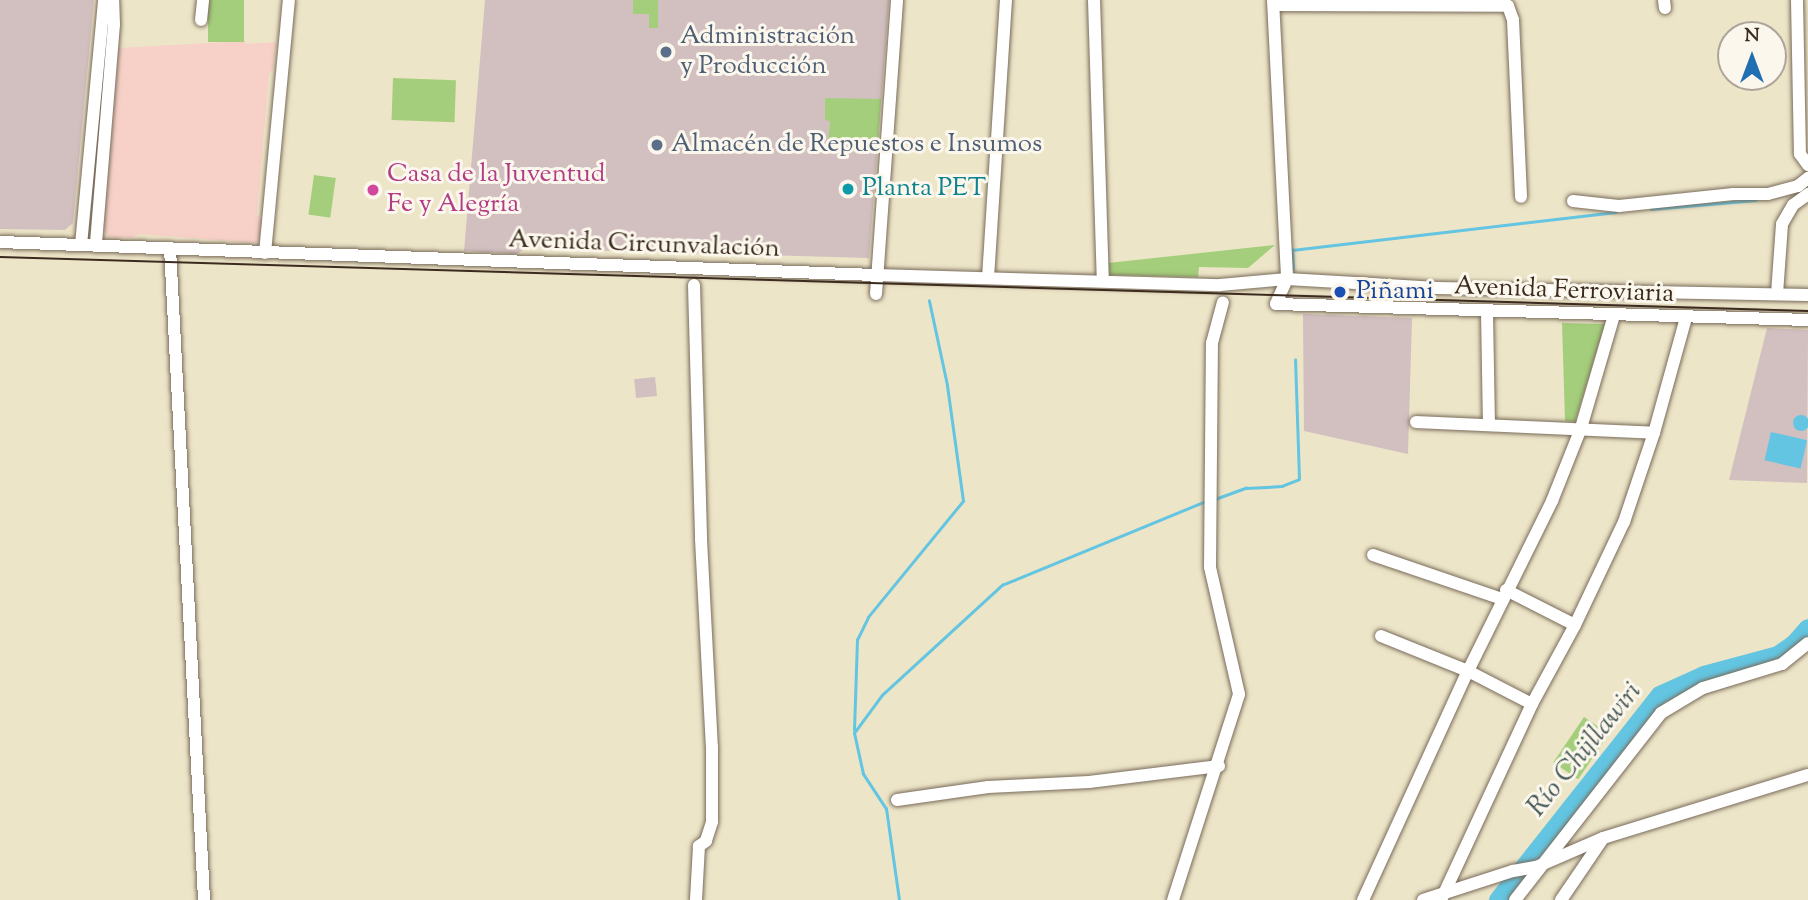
<!DOCTYPE html>
<meta charset="utf-8">
<style>
body{margin:0}
#map{position:relative;width:1808px;height:900px;overflow:hidden;background:#ede5c8;font-family:"Sorts Mill Goudy",serif}
div>[style]{position:absolute}
.built>*{inset:0;background:#f7d1c7}
.industrial>*{inset:0;background:#d2bfc0;transform-origin:0 0}
.green>*{inset:0;background:#a4ce7b;transform-origin:0 0}
.water>*{inset:0;background:#63c5e1;transform-origin:0 0}
.round{border-radius:50%}
.stream>*{height:2.5px;margin:-1.25px;padding:0 1.25px;transform-origin:1.25px;border-radius:1.25px;background:#63c5e1}
.river>*{height:18px;margin:-9px;padding:0 9px;transform-origin:9px;border-radius:9px;background:#63c5e1}
.roads{filter:drop-shadow(0 0 2px #796b5a) drop-shadow(0 0 2px #796b5a)}
.minor>*{height:12px;margin:-6px;padding:0 6px;transform-origin:6px;border-radius:6px;background:#fff}
.tram>*{height:2px;margin:-1px;padding:0 1px;transform-origin:1px;border-radius:1px;background:#3b2a1e}
.dots>*{width:19px;height:19px;translate:-50% -50%;box-sizing:border-box;border:4px solid #fbf7ec;border-radius:50%}
span{translate:-50% -50%;white-space:nowrap;text-align:center;line-height:1.15;-webkit-text-stroke:6px #fbf7ec;paint-order:stroke}
.service-label{font-size:26px;color:#4e5e75}
.left{translate:0 -50%;text-align:left}
.hotel-label{font-size:26px;color:#b23c85}
.culture-label{font-size:26px;color:#0d838f}
.street-label{font-size:26px;color:#3b2a1e}
.transit-label{font-size:26px;color:#164399}
.water-label{font-size:28px;color:#475858;font-style:italic}
.north{position:absolute;left:1717px;top:21px;width:70px;height:70px;box-sizing:border-box;background:#fbf7ec;border:2px solid #aea59a;border-radius:50%;rotate:0deg;font-size:19px;font-weight:700;line-height:28px;text-align:center;color:#3b2a1e}
.north::after{content:'';display:block;margin:auto;width:24px;height:32px;background:#1f6fb2;clip-path:polygon(50% 0,100% 100%,50% 72%,0 100%)}
</style>
<div id="map">
<div class="built">
<div style="clip-path:polygon(245px 41px,246px 44px,276px 42px,273px 69px,269px 74px,257px 215px,263px 221px,261px 238px,256px 243px,138px 234px,133px 238px,108px 237px,103px 228px,118px 48px)"></div>
</div>
<div class="industrial">
<div style="clip-path:polygon(0 0,94px 0,73px 223px,65px 230px,0 229px)"></div>
<div style="clip-path:polygon(485px 0,889px 0,869px 258px,542px 249px,536px 241px,517px 254px,464px 251px)"></div>
<div style="clip-path:polygon(1303px 314px,1412px 318px,1408px 454px,1304px 431px)"></div>
<div style="clip-path:polygon(1767px 328px,1808px 330px,1807px 483px,1729px 480px)"></div>
<div style="left:655px;top:377px;width:19px;height:21px;rotate:84deg"></div>
</div>
<div class="green">
<div style="left:208px;top:0;width:36px;height:42px"></div>
<div style="clip-path:polygon(633px 0,658px 0,658px 28px,649px 28px,649px 14px,633px 14px)"></div>
<div style="left:393px;top:78px;width:63px;height:42px;rotate:2deg"></div>
<div style="clip-path:polygon(825px 98px,881px 99px,878px 143px,828px 143px,830px 121px,825px 120px)"></div>
<div style="left:314px;top:175px;width:22px;height:40px;rotate:8deg"></div>
<div style="clip-path:polygon(1275px 245px,1248px 268px,1199px 267px,1198px 277px,1110px 275px,1108px 263px)"></div>
<div style="clip-path:polygon(1562px 323px,1605px 324px,1575px 422px,1565px 421px)"></div>
<div style="left:1584px;top:717px;width:30px;height:55px;rotate:34deg"></div>
</div>
<div class="water">
<div class="round" style="left:1793px;top:415px;width:16px;height:16px"></div>
<div style="left:1771px;top:432px;width:37px;height:29px;rotate:13deg"></div>
</div>
<div class="stream">
<div style="left:1651px;top:209px;width:105px;rotate:-4.9deg"></div>
<div style="left:1293px;top:269px;width:19px;rotate:-93deg"></div>
<div style="left:1292px;top:250px;width:326px;rotate:-6.7deg"></div>
<div style="left:1215px;top:499px;width:33px;rotate:-20deg"></div>
<div style="left:1246px;top:488px;width:36px;rotate:-3deg"></div>
<div style="left:1282px;top:486px;width:18px;rotate:-22deg"></div>
<div style="left:1299px;top:479px;width:119px;rotate:-91.9deg"></div>
<div style="left:854px;top:730px;width:90px;rotate:-88.1deg"></div>
<div style="left:857px;top:640px;width:25px;rotate:-64deg"></div>
<div style="left:868px;top:617px;width:150px;rotate:-50.7deg"></div>
<div style="left:963px;top:501px;width:117px;rotate:-97.9deg"></div>
<div style="left:947px;top:385px;width:86px;rotate:-102.1deg"></div>
<div style="left:899px;top:900px;width:92px;rotate:-98.1deg"></div>
<div style="left:886px;top:809px;width:42px;rotate:-123.3deg"></div>
<div style="left:863px;top:774px;width:42px;rotate:-102.4deg"></div>
<div style="left:854px;top:733px;width:47px;rotate:-53.6deg"></div>
<div style="left:882px;top:695px;width:163px;rotate:-42.5deg"></div>
<div style="left:1002px;top:585px;width:217px;rotate:-22.4deg"></div>
</div>
<div class="river">
<div style="left:1498px;top:900px;width:261px;rotate:-51.7deg"></div>
<div style="left:1660px;top:695px;width:48px;rotate:-24.4deg"></div>
<div style="left:1704px;top:675px;width:77px;rotate:-15.1deg"></div>
<div style="left:1778px;top:655px;width:19px;rotate:-35deg"></div>
<div style="left:1794px;top:644px;width:21px;rotate:-49deg"></div>
</div>
<div class="roads">
<div class="minor">
<div style="left:1094px;top:0;width:280px;rotate:88.2deg"></div>
<div style="left:1273px;top:0;width:279px;rotate:87.1deg"></div>
<div style="left:1287px;top:279px;width:27px;rotate:114deg"></div>
<div style="left:1276px;top:304px;width:532px;rotate:1.72deg"></div>
<div style="left:1664px;top:0;width:8px;rotate:83deg"></div>
<div style="left:1797px;top:0;width:154px;rotate:88.9deg"></div>
<div style="left:1800px;top:154px;width:14px;rotate:54deg"></div>
<div style="left:1274px;top:5px;width:234px;rotate:0.2deg"></div>
<div style="left:1508px;top:6px;width:15px;rotate:70deg"></div>
<div style="left:1513px;top:20px;width:177px;rotate:87.4deg"></div>
<div style="left:201px;top:20px;width:20px;rotate:-84deg"></div>
<div style="left:1573px;top:201px;width:46px;rotate:6.2deg"></div>
<div style="left:1619px;top:206px;width:115px;rotate:-6deg"></div>
<div style="left:1733px;top:194px;width:35px"></div>
<div style="left:1768px;top:194px;width:31px;rotate:-15deg"></div>
<div style="left:1798px;top:186px;width:13px;rotate:-39deg"></div>
<div style="left:0;top:242px;width:877px;rotate:2.16deg"></div>
<div style="left:876px;top:275px;width:344px;rotate:1.7deg"></div>
<div style="left:1220px;top:285px;width:67px;rotate:-5.1deg"></div>
<div style="left:1287px;top:279px;width:150px;rotate:3.4deg"></div>
<div style="left:1437px;top:288px;width:371px;rotate:1.1deg"></div>
<div style="left:96px;top:243px;width:219px;rotate:-85.3deg"></div>
<div style="left:114px;top:25px;width:25px;rotate:-92deg"></div>
<div style="left:81px;top:245px;width:246px;rotate:-84.6deg"></div>
<div style="left:170px;top:248px;width:653px;rotate:87.01deg"></div>
<div style="left:265px;top:253px;width:254px;rotate:-84.6deg"></div>
<div style="left:988px;top:278px;width:279px;rotate:-86.3deg"></div>
<div style="left:694px;top:285px;width:254px;rotate:88.4deg"></div>
<div style="left:701px;top:539px;width:208px;rotate:87deg"></div>
<div style="left:712px;top:747px;width:75px;rotate:90deg"></div>
<div style="left:712px;top:822px;width:20px;rotate:108deg"></div>
<div style="left:706px;top:841px;width:9px;rotate:144deg"></div>
<div style="left:699px;top:846px;width:54px;rotate:93.2deg"></div>
<div style="left:876px;top:294px;width:295px;rotate:-85.9deg"></div>
<div style="left:1777px;top:294px;width:70px;rotate:-85.9deg"></div>
<div style="left:1782px;top:224px;width:22px;rotate:-60deg"></div>
<div style="left:1793px;top:205px;width:19px;rotate:-36deg"></div>
<div style="left:1487px;top:312px;width:113px;rotate:89deg"></div>
<div style="left:1416px;top:422px;width:238px;rotate:2.6deg"></div>
<div style="left:1373px;top:555px;width:136px;rotate:18.8deg"></div>
<div style="left:1506px;top:590px;width:77px;rotate:26.9deg"></div>
<div style="left:1381px;top:636px;width:94px;rotate:21.9deg"></div>
<div style="left:1468px;top:671px;width:72px;rotate:27.3deg"></div>
<div style="left:897px;top:800px;width:92px;rotate:-8.1deg"></div>
<div style="left:988px;top:787px;width:101px;rotate:-2.8deg"></div>
<div style="left:1089px;top:782px;width:131px;rotate:-7deg"></div>
<div style="left:1173px;top:900px;width:216px;rotate:-72.2deg"></div>
<div style="left:1239px;top:694px;width:130px;rotate:-102.9deg"></div>
<div style="left:1210px;top:567px;width:224px;rotate:-89.5deg"></div>
<div style="left:1212px;top:343px;width:42px;rotate:-75deg"></div>
<div style="left:1363px;top:900px;width:252px;rotate:-65.4deg"></div>
<div style="left:1468px;top:671px;width:190px;rotate:-63.7deg"></div>
<div style="left:1552px;top:501px;width:79px;rotate:-68.3deg"></div>
<div style="left:1581px;top:428px;width:118px;rotate:-73.7deg"></div>
<div style="left:1423px;top:900px;width:95px;rotate:-17.9deg"></div>
<div style="left:1513px;top:871px;width:23px;rotate:-10deg"></div>
<div style="left:1536px;top:867px;width:73px;rotate:-23.4deg"></div>
<div style="left:1603px;top:838px;width:214px;rotate:-17.1deg"></div>
<div style="left:1441px;top:900px;width:216px;rotate:-65.1deg"></div>
<div style="left:1532px;top:704px;width:90px;rotate:-61.4deg"></div>
<div style="left:1575px;top:625px;width:114px;rotate:-64.6deg"></div>
<div style="left:1624px;top:522px;width:94px;rotate:-71.4deg"></div>
<div style="left:1654px;top:433px;width:119px;rotate:-74.5deg"></div>
<div style="left:1515px;top:900px;width:237px;rotate:-52deg"></div>
<div style="left:1661px;top:713px;width:49px;rotate:-30.8deg"></div>
<div style="left:1703px;top:688px;width:83px;rotate:-16.9deg"></div>
<div style="left:1782px;top:664px;width:33px;rotate:-39deg"></div>
<div style="left:1561px;top:900px;width:73px;rotate:-55.7deg"></div>
</div>
</div>
<div class="tram">
<div style="left:0;top:257px;width:1809px;rotate:1.71deg"></div>
</div>
<div class="dots">
<div style="left:666px;top:52px;background:#5c6f8a"></div>
<div style="left:657px;top:145px;background:#5c6f8a"></div>
<div style="left:848px;top:189px;background:#0f9aa8"></div>
<div style="left:373px;top:190px;background:#d1479c"></div>
<div style="left:1340px;top:292px;background:#1a4fb4"></div>
</div>
<div class="service-label">
<span class="left" style="left:680px;top:52px">Administración<br>y Producción</span>
<span class="left" style="left:671px;top:145px">Almacén de Repuestos e Insumos</span>
</div>
<div class="hotel-label">
<span class="left" style="left:387px;top:190px">Casa de la Juventud<br>Fe y Alegría</span>
</div>
<div class="culture-label">
<span class="left" style="left:862px;top:189px">Planta PET</span>
</div>
<div class="street-label">
<span style="left:644px;top:245px;rotate:2deg">Avenida Circunvalación</span>
<span style="left:1564px;top:291px;rotate:2deg">Avenida Ferroviaria</span>
</div>
<div class="transit-label">
<span class="left" style="left:1356px;top:292px">Piñami</span>
</div>
<div class="water-label">
<span style="left:1585px;top:750px;rotate:-51deg">Río Chijllawiri</span>
</div>
<div class="north">N</div>
</div>
